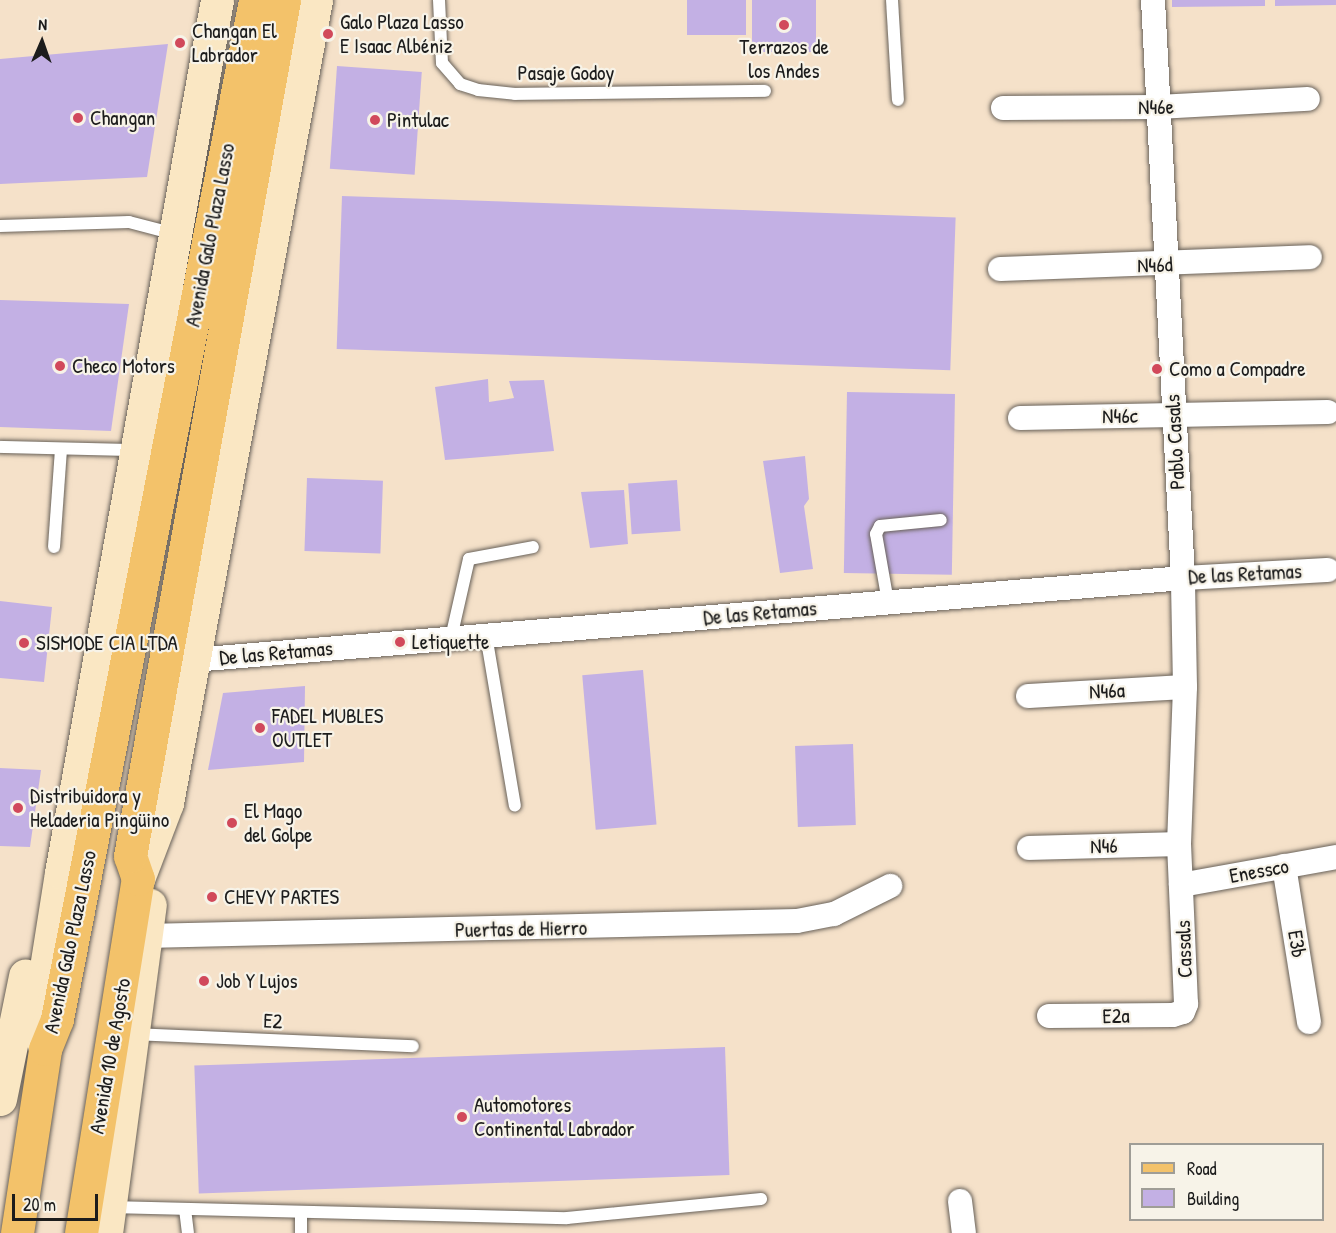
<!DOCTYPE html>
<meta charset="utf-8">
<style>
body{margin:0}
#map{position:relative;width:1336px;height:1233px;overflow:hidden;background:#f5e1c9;font-family:"Patrick Hand",sans-serif}
div>[style]{position:absolute}
.building>*{inset:0;background:#c3b0e4;transform-origin:0 0}
.roads{filter:drop-shadow(0 0 2px #686159) drop-shadow(0 0 2px #686159)}
.lane>*{height:12px;margin:-6px;padding:0 6px;transform-origin:6px;border-radius:6px;background:#fff}
.street>*{height:24px;margin:-12px;padding:0 12px;transform-origin:12px;border-radius:12px;background:#fff}
.secondary>*{height:33px;margin:-16.5px;padding:0 16.5px;transform-origin:16.5px;border-radius:16.5px;background:#fae7c3}
.primary>*{height:33px;margin:-16.5px;padding:0 16.5px;transform-origin:16.5px;border-radius:16.5px;background:#f3c26a}
.dots>*{width:16px;height:16px;translate:-50% -50%;box-sizing:border-box;border:3px solid #f7f3e8;border-radius:50%}
span{translate:-50% -50%;white-space:nowrap;text-align:center;line-height:1.15;-webkit-text-stroke:4.5px #f7f3e8;paint-order:stroke}
.poi-label{font-size:21px;color:#1c1c1c}
.left{translate:0 -50%;text-align:left}
.street-label{font-size:21px;color:#1c1c1c}
.legend{position:absolute;left:1129px;top:1143px;width:195px;height:78px;box-sizing:border-box;background:#f7f3e8;border:2px solid #9f9d96;margin:0;padding:8px 10px;list-style:none;font-size:18px;color:#1c1c1c}
.legend li{display:flex;align-items:center;gap:12px;height:30px}
.legend b{width:30px;border:2px solid #9f9d96}
.north{position:absolute;left:12px;top:12px;width:60px;height:60px;-webkit-text-stroke:4px #f7f3e8;paint-order:stroke;rotate:2deg;font-size:16px;font-weight:700;line-height:24px;text-align:center;color:#1c1c1c}
.north::after{content:'';display:block;margin:auto;width:21px;height:27px;background:#1c1c1c;clip-path:polygon(50% 0,100% 100%,50% 72%,0 100%)}
.scale{position:absolute;left:12px;top:1194px;width:86px;height:27px;box-sizing:border-box;border:3px solid #1c1c1c;border-top:0;padding-left:8px;font-size:18px;line-height:21px;white-space:nowrap;color:#1c1c1c;-webkit-text-stroke:4px #f7f3e8;paint-order:stroke}
</style>
<div id="map">
<div class="building">
<div style="left:687px;top:0;width:59px;height:35px"></div>
<div style="left:752px;top:0;width:64px;height:52px"></div>
<div style="clip-path:polygon(1172px 0,1265px 0,1265px 6px,1172px 7px)"></div>
<div style="clip-path:polygon(1275px 0,1336px 0,1336px 5px,1275px 6px)"></div>
<div style="clip-path:polygon(168px 44px,147px 177px,0 184px,0 59px)"></div>
<div style="left:337px;top:66px;width:85px;height:103px;rotate:4deg"></div>
<div style="left:342px;top:196px;width:614px;height:153px;rotate:2deg"></div>
<div style="clip-path:polygon(0 300px,129px 304px,111px 431px,0 427px)"></div>
<div style="clip-path:polygon(488px 379px,489px 402px,514px 398px,509px 381px,544px 380px,554px 451px,445px 460px,435px 387px)"></div>
<div style="left:847px;top:392px;width:108px;height:181px;rotate:1deg"></div>
<div style="clip-path:polygon(805px 456px,809px 499px,804px 506px,813px 569px,780px 573px,763px 461px)"></div>
<div style="left:307px;top:478px;width:76px;height:73px;rotate:2deg"></div>
<div style="left:677px;top:480px;width:51px;height:49px;rotate:86deg"></div>
<div style="clip-path:polygon(624px 490px,628px 544px,590px 548px,581px 492px)"></div>
<div style="clip-path:polygon(0 601px,52px 607px,44px 682px,0 678px)"></div>
<div style="left:643px;top:670px;width:155px;height:61px;rotate:85deg"></div>
<div style="clip-path:polygon(305px 686px,304px 762px,208px 770px,223px 693px)"></div>
<div style="left:853px;top:744px;width:81px;height:58px;rotate:88deg"></div>
<div style="clip-path:polygon(0 768px,41px 770px,30px 847px,0 846px)"></div>
<div style="left:725px;top:1047px;width:128px;height:531px;rotate:88deg"></div>
</div>
<div class="roads">
<div class="lane">
<div style="left:439px;top:0;width:63px;rotate:87.3deg"></div>
<div style="left:442px;top:63px;width:28px;rotate:49deg"></div>
<div style="left:460px;top:84px;width:19px;rotate:18deg"></div>
<div style="left:478px;top:90px;width:37px;rotate:6deg"></div>
<div style="left:515px;top:94px;width:250px;rotate:-0.7deg"></div>
<div style="left:892px;top:0;width:100px;rotate:86.6deg"></div>
<div style="left:0;top:226px;width:129px;rotate:-1.8deg"></div>
<div style="left:129px;top:222px;width:48px;rotate:14.6deg"></div>
<div style="left:0;top:447px;width:134px;rotate:1.3deg"></div>
<div style="left:54px;top:547px;width:98px;rotate:-85.9deg"></div>
<div style="left:888px;top:602px;width:69px;rotate:-100deg"></div>
<div style="left:876px;top:534px;width:9px;rotate:-63deg"></div>
<div style="left:880px;top:526px;width:61px;rotate:-5.6deg"></div>
<div style="left:486px;top:635px;width:173px;rotate:80.4deg"></div>
<div style="left:451px;top:638px;width:81px;rotate:-77.2deg"></div>
<div style="left:469px;top:559px;width:65px;rotate:-10.6deg"></div>
<div style="left:133px;top:1034px;width:280px;rotate:2.5deg"></div>
<div style="left:110px;top:1207px;width:457px;rotate:1.4deg"></div>
<div style="left:567px;top:1218px;width:195px;rotate:-5.6deg"></div>
<div style="left:185px;top:1209px;width:24px;rotate:83deg"></div>
<div style="left:301px;top:1233px;width:21px;rotate:-90deg"></div>
</div>
<div class="street">
<div style="left:1003px;top:108px;width:155px;rotate:-0.4deg"></div>
<div style="left:1158px;top:107px;width:150px;rotate:-3.1deg"></div>
<div style="left:1000px;top:269px;width:310px;rotate:-2.2deg"></div>
<div style="left:1020px;top:418px;width:308px;rotate:-1.1deg"></div>
<div style="left:193px;top:660px;width:993px;rotate:-4.73deg"></div>
<div style="left:1183px;top:578px;width:145px;rotate:-3.2deg"></div>
<div style="left:1028px;top:696px;width:157px;rotate:-3.3deg"></div>
<div style="left:1029px;top:848px;width:150px;rotate:-1.5deg"></div>
<div style="left:1284px;top:866px;width:158px;rotate:80.9deg"></div>
<div style="left:1181px;top:885px;width:158px;rotate:-10.2deg"></div>
<div style="left:145px;top:936px;width:652px;rotate:-1.32deg"></div>
<div style="left:797px;top:921px;width:38px;rotate:-11deg"></div>
<div style="left:834px;top:914px;width:63px;rotate:-26.6deg"></div>
<div style="left:1049px;top:1016px;width:124px;rotate:-0.5deg"></div>
<div style="left:1173px;top:1015px;width:10px;rotate:-17deg"></div>
<div style="left:1183px;top:1012px;width:9px;rotate:-69deg"></div>
<div style="left:1186px;top:1004px;width:160px;rotate:-92.5deg"></div>
<div style="left:1179px;top:844px;width:157px;rotate:-87.8deg"></div>
<div style="left:1185px;top:687px;width:109px;rotate:-91.1deg"></div>
<div style="left:1183px;top:578px;width:579px;rotate:-92.97deg"></div>
<div style="left:960px;top:1201px;width:32px;rotate:83deg"></div>
</div>
<div class="secondary">
<div style="left:138px;top:879px;width:81px;rotate:-69.1deg"></div>
<div style="left:167px;top:803px;width:817px;rotate:-79.49deg"></div>
<div style="left:45px;top:1049px;width:32px;rotate:-103deg"></div>
<div style="left:38px;top:1018px;width:147px;rotate:-81deg"></div>
<div style="left:61px;top:873px;width:887px;rotate:-79.87deg"></div>
<div style="left:0;top:1099px;width:126px;rotate:-78.5deg"></div>
<div style="left:106px;top:1233px;width:331px;rotate:-82.4deg"></div>
</div>
<div class="primary">
<div style="left:17px;top:1233px;width:186px;rotate:-81.3deg"></div>
<div style="left:45px;top:1049px;width:32px;rotate:-68deg"></div>
<div style="left:57px;top:1019px;width:1038px;rotate:-79deg"></div>
<div style="left:81px;top:1233px;width:359px;rotate:-80.9deg"></div>
<div style="left:138px;top:879px;width:24px;rotate:-109deg"></div>
<div style="left:130px;top:856px;width:870px;rotate:-79.8deg"></div>
</div>
</div>
<div class="dots">
<div style="left:784px;top:25px;background:#d1495b"></div>
<div style="left:328px;top:34px;background:#d1495b"></div>
<div style="left:180px;top:43px;background:#d1495b"></div>
<div style="left:78px;top:118px;background:#d1495b"></div>
<div style="left:375px;top:120px;background:#d1495b"></div>
<div style="left:60px;top:366px;background:#d1495b"></div>
<div style="left:1157px;top:369px;background:#d1495b"></div>
<div style="left:400px;top:642px;background:#d1495b"></div>
<div style="left:24px;top:643px;background:#d1495b"></div>
<div style="left:260px;top:728px;background:#d1495b"></div>
<div style="left:18px;top:808px;background:#d1495b"></div>
<div style="left:232px;top:823px;background:#d1495b"></div>
<div style="left:212px;top:897px;background:#d1495b"></div>
<div style="left:204px;top:981px;background:#d1495b"></div>
<div style="left:462px;top:1117px;background:#d1495b"></div>
</div>
<div class="poi-label">
<span class="left" style="left:340px;top:34px">Galo Plaza Lasso<br>E Isaac Albéniz</span>
<span class="left" style="left:192px;top:43px">Changan El<br>Labrador</span>
<span style="left:784px;top:59px">Terrazos de<br>los Andes</span>
<span class="left" style="left:90px;top:118px">Changan</span>
<span class="left" style="left:387px;top:120px">Pintulac</span>
<span class="left" style="left:72px;top:366px">Checo Motors</span>
<span class="left" style="left:1169px;top:369px">Como a Compadre</span>
<span class="left" style="left:412px;top:642px">Letiquette</span>
<span class="left" style="left:36px;top:643px">SISMODE CIA LTDA</span>
<span class="left" style="left:272px;top:728px">FADEL MUBLES<br>OUTLET</span>
<span class="left" style="left:30px;top:808px">Distribuidora y<br>Heladeria Pingüino</span>
<span class="left" style="left:244px;top:823px">El Mago<br>del Golpe</span>
<span class="left" style="left:224px;top:897px">CHEVY PARTES</span>
<span class="left" style="left:216px;top:981px">Job Y Lujos</span>
<span class="left" style="left:474px;top:1117px">Automotores<br>Continental Labrador</span>
</div>
<div class="street-label">
<span style="left:566px;top:73px">Pasaje Godoy</span>
<span style="left:1156px;top:107px;rotate:-1deg">N46e</span>
<span style="left:210px;top:235px;rotate:-79deg">Avenida Galo Plaza Lasso</span>
<span style="left:1155px;top:265px;rotate:-2deg">N46d</span>
<span style="left:1120px;top:416px;rotate:-1deg">N46c</span>
<span style="left:1175px;top:442px;rotate:-93deg">Pablo Casals</span>
<span style="left:1245px;top:574px;rotate:-3deg">De las Retamas</span>
<span style="left:760px;top:613px;rotate:-5deg">De las Retamas</span>
<span style="left:276px;top:653px;rotate:-5deg">De las Retamas</span>
<span style="left:1107px;top:691px;rotate:-3deg">N46a</span>
<span style="left:1104px;top:846px;rotate:-2deg">N46</span>
<span style="left:1259px;top:871px;rotate:-10deg">Enessco</span>
<span style="left:521px;top:929px;rotate:-1deg">Puertas de Hierro</span>
<span style="left:70px;top:942px;rotate:-78deg">Avenida Galo Plaza Lasso</span>
<span style="left:1297px;top:944px;rotate:81deg">E3b</span>
<span style="left:1184px;top:949px;rotate:-92deg">Cassals</span>
<span style="left:1116px;top:1016px;rotate:-1deg">E2a</span>
<span style="left:273px;top:1021px;rotate:3deg">E2</span>
<span style="left:110px;top:1056px;rotate:-80deg">Avenida 10 de Agosto</span>
</div>
<ul class="legend">
<li><b style="height:8px;background:#f3c26a"></b>Road</li>
<li><b style="height:16px;background:#c3b0e4"></b>Building</li>
</ul>
<div class="north">N</div>
<div class="scale">20 m</div>
</div>
